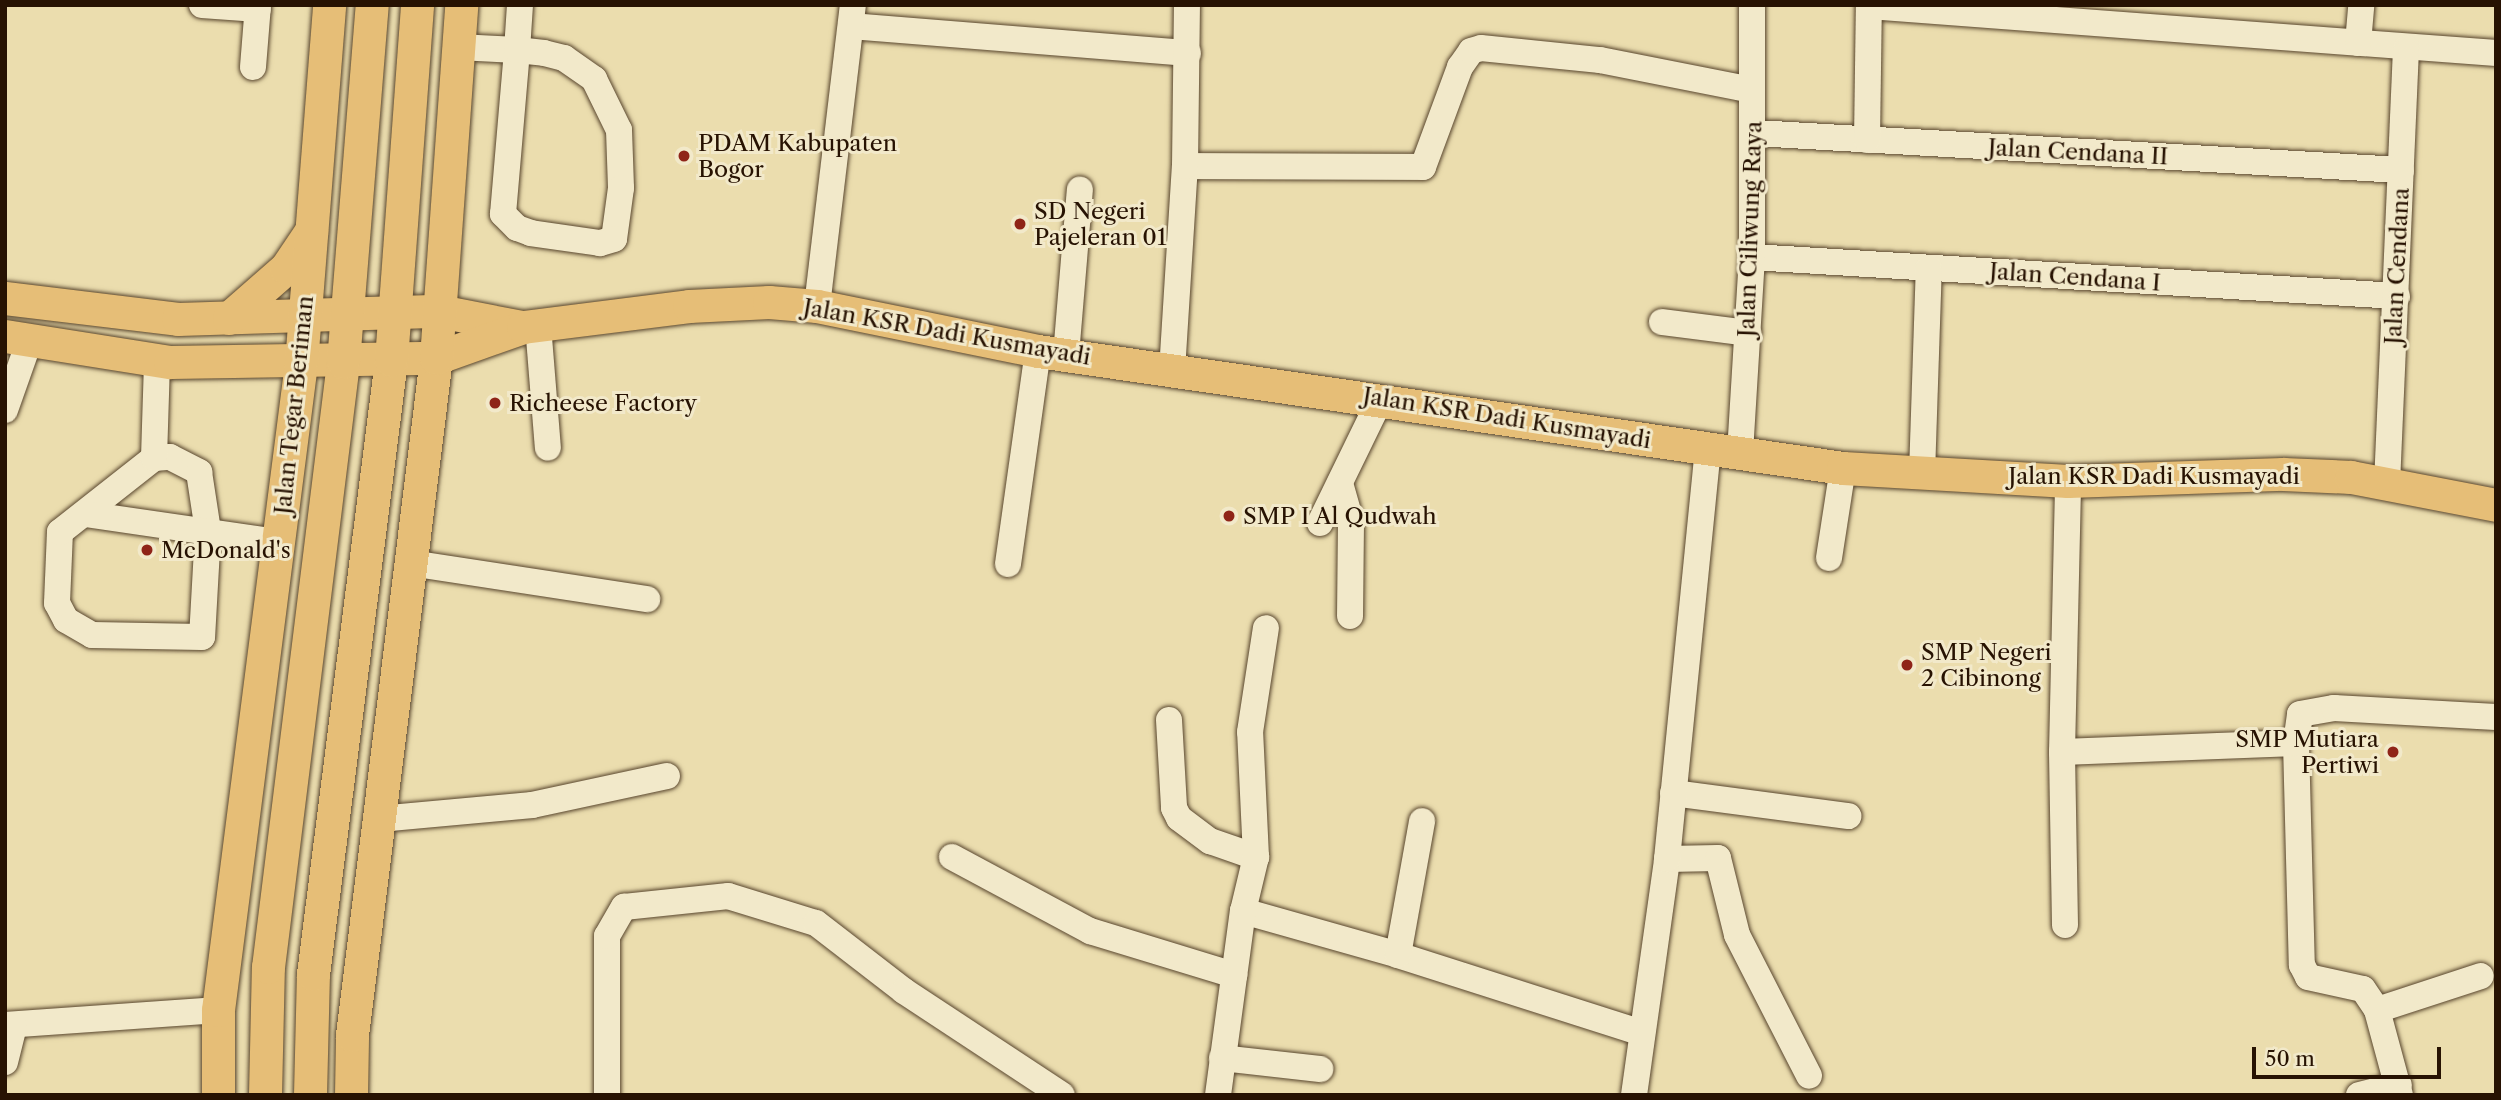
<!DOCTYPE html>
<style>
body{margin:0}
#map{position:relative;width:2501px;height:1100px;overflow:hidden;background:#ebddae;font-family:"Libre Caslon Text",serif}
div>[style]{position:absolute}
.roads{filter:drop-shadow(0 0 2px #58452d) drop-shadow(0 0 2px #58452d)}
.minor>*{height:26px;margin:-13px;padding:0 13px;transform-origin:13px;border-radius:13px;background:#f2e9ca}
.major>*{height:33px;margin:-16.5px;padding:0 16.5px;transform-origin:16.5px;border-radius:16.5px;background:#e6be77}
.dots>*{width:19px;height:19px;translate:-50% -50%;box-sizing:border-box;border:4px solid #f2e9ca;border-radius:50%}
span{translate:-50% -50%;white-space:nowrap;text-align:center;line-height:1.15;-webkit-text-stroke:6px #f2e9ca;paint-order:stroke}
.poi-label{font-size:23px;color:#271202}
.left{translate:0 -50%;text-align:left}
.right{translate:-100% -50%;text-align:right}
.street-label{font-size:23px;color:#271202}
.frame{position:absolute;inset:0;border:7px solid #271202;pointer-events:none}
.scale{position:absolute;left:2252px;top:1047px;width:189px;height:32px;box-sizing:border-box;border:4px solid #271202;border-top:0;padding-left:9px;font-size:21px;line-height:24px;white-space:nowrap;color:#271202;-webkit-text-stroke:5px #f2e9ca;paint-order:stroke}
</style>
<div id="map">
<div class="roads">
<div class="minor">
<div style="left:202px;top:5px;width:56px;rotate:4.1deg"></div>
<div style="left:1869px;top:6px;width:629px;rotate:4.29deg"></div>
<div style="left:851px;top:26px;width:338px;rotate:4.6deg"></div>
<div style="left:2358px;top:43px;width:38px;rotate:-85deg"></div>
<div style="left:458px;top:47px;width:59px;rotate:2.9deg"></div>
<div style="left:517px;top:50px;width:27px;rotate:6deg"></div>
<div style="left:544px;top:53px;width:21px;rotate:14deg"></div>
<div style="left:564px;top:58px;width:37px;rotate:35deg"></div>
<div style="left:594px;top:79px;width:57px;rotate:63.9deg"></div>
<div style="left:619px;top:130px;width:58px;rotate:88deg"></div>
<div style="left:621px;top:188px;width:51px;rotate:97.8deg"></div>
<div style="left:614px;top:239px;width:15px;rotate:164deg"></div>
<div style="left:600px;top:243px;width:70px;rotate:-171.8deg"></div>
<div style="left:531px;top:233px;width:15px;rotate:-160deg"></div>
<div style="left:517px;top:228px;width:20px;rotate:-135deg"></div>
<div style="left:503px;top:214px;width:165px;rotate:-85.1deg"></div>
<div style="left:517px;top:50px;width:45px;rotate:-86.2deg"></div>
<div style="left:253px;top:67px;width:62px;rotate:-85.4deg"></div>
<div style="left:1755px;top:133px;width:647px;rotate:3.28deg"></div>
<div style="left:1867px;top:140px;width:135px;rotate:-89.2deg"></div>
<div style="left:1185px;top:166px;width:238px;rotate:0.2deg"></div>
<div style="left:1423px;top:167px;width:107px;rotate:-69.7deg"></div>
<div style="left:1460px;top:67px;width:19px;rotate:-55deg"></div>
<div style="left:1471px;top:51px;width:10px;rotate:-17deg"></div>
<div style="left:1481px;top:48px;width:120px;rotate:5.8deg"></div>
<div style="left:1600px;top:60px;width:155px;rotate:11.2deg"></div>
<div style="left:1752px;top:257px;width:646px;rotate:3.46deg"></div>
<div style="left:817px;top:306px;width:303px;rotate:-83.2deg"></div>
<div style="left:1662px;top:322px;width:87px;rotate:7.3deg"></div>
<div style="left:538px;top:325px;width:123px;rotate:85.4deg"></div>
<div style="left:1066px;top:355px;width:166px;rotate:-85.2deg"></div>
<div style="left:1172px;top:371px;width:205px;rotate:-86.4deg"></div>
<div style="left:1185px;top:166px;width:161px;rotate:-89.3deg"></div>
<div style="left:5px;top:410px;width:72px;rotate:-70.6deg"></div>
<div style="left:1740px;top:453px;width:196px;rotate:-86.5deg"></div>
<div style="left:1752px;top:257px;width:252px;rotate:-90deg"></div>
<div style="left:170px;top:457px;width:33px;rotate:27deg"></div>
<div style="left:199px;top:472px;width:60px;rotate:81.3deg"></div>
<div style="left:208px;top:531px;width:106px;rotate:93.2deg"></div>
<div style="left:202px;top:637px;width:110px;rotate:-179deg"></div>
<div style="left:92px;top:635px;width:30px;rotate:-150deg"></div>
<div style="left:66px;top:620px;width:19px;rotate:-118deg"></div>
<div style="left:57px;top:603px;width:71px;rotate:-87.6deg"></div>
<div style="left:60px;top:532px;width:120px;rotate:-38.2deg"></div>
<div style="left:154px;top:458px;width:16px;rotate:-4deg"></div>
<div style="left:154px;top:458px;width:97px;rotate:-88.2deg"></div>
<div style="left:1922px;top:474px;width:206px;rotate:-88.1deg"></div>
<div style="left:1340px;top:483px;width:41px;rotate:74.2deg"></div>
<div style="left:1351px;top:522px;width:94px;rotate:90.6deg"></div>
<div style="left:2387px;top:484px;width:436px;rotate:-87.5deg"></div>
<div style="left:85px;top:514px;width:195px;rotate:8.3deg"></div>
<div style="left:1320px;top:523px;width:139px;rotate:-64deg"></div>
<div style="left:1829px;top:558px;width:91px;rotate:-81.2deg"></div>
<div style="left:411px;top:563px;width:239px;rotate:8.7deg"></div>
<div style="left:1008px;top:564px;width:215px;rotate:-82deg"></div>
<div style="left:1169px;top:720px;width:88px;rotate:86.7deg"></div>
<div style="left:1174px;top:808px;width:11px;rotate:63deg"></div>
<div style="left:1179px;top:818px;width:39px;rotate:37deg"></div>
<div style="left:1210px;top:841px;width:49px;rotate:19.2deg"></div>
<div style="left:2296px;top:743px;width:222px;rotate:88.5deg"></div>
<div style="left:2302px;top:965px;width:13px;rotate:63deg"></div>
<div style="left:2308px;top:977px;width:56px;rotate:12.3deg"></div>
<div style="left:2363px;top:989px;width:25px;rotate:56deg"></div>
<div style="left:2377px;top:1010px;width:88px;rotate:74.9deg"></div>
<div style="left:2062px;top:752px;width:271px;rotate:-88.7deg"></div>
<div style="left:1673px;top:793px;width:177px;rotate:7.5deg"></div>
<div style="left:379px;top:819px;width:154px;rotate:-5.2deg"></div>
<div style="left:532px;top:805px;width:138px;rotate:-12.1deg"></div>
<div style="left:952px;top:857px;width:157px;rotate:28.2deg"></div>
<div style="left:1090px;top:931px;width:151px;rotate:17deg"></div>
<div style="left:1667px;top:859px;width:51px;rotate:-1.1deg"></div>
<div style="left:1718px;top:858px;width:79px;rotate:76.1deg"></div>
<div style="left:1737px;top:935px;width:158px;rotate:62.9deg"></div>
<div style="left:1243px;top:911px;width:161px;rotate:15.8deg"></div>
<div style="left:1398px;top:955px;width:256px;rotate:17.7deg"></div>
<div style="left:2065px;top:925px;width:173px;rotate:-91deg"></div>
<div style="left:2062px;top:752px;width:234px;rotate:-2.2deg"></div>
<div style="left:2296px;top:743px;width:29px;rotate:-82deg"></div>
<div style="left:2300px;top:714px;width:35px;rotate:-10deg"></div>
<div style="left:2334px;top:708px;width:162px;rotate:3.2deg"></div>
<div style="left:1398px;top:955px;width:136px;rotate:-79.8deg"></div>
<div style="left:2377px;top:1010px;width:109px;rotate:-18.1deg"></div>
<div style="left:5px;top:1025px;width:214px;rotate:-4deg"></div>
<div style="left:1222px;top:1058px;width:99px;rotate:6.4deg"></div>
<div style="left:5px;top:1062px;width:37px;rotate:-76deg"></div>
<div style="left:607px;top:1095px;width:159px;rotate:-90deg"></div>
<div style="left:607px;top:936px;width:34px;rotate:-60deg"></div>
<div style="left:624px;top:907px;width:105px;rotate:-6deg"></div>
<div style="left:728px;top:896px;width:92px;rotate:17.1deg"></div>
<div style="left:816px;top:923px;width:111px;rotate:37.7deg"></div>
<div style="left:904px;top:991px;width:189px;rotate:33.4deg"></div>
<div style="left:1218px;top:1095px;width:186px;rotate:-82.3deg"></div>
<div style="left:1243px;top:911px;width:56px;rotate:-76.5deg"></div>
<div style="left:1256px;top:857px;width:125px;rotate:-92.7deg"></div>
<div style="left:1250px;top:732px;width:105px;rotate:-81.3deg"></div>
<div style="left:1634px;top:1095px;width:238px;rotate:-82deg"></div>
<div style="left:1667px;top:859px;width:412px;rotate:-84.3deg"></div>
<div style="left:2359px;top:1095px;width:41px;rotate:-14deg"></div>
</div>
<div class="major">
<div style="left:5px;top:298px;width:174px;rotate:6.9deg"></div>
<div style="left:178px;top:319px;width:261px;rotate:-1.8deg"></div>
<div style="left:439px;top:311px;width:84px;rotate:11deg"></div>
<div style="left:229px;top:318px;width:76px;rotate:-41.3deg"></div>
<div style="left:286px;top:268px;width:45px;rotate:-56deg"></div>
<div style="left:5px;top:336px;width:167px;rotate:9deg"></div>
<div style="left:170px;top:362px;width:266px;rotate:-0.9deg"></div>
<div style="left:436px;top:358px;width:92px;rotate:-19.6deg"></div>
<div style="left:523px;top:327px;width:167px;rotate:-7.2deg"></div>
<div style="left:689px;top:306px;width:80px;rotate:-2.9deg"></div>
<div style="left:769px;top:302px;width:48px;rotate:4.8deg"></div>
<div style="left:817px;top:306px;width:226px;rotate:11.5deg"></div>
<div style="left:1038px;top:351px;width:813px;rotate:8.27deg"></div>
<div style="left:1843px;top:468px;width:225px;rotate:3.3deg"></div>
<div style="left:2068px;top:481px;width:215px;rotate:-1.9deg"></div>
<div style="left:2283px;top:474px;width:68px;rotate:2.5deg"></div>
<div style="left:2351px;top:477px;width:148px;rotate:10.9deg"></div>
<div style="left:218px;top:1095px;width:85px;rotate:-90deg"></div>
<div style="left:218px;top:1010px;width:652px;rotate:-82.69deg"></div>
<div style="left:301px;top:363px;width:359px;rotate:-85.5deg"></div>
<div style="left:265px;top:1095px;width:128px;rotate:-88.7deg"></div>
<div style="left:268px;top:967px;width:610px;rotate:-82.93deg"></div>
<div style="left:343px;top:362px;width:358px;rotate:-85.4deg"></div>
<div style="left:310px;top:1095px;width:121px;rotate:-88.6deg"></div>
<div style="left:313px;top:974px;width:619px;rotate:-82.76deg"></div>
<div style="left:391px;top:360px;width:356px;rotate:-85.8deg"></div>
<div style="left:351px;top:1095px;width:60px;rotate:-89deg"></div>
<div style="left:352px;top:1035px;width:682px;rotate:-82.93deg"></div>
<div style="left:436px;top:358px;width:354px;rotate:-85.9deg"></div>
</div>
</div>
<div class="dots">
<div style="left:684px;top:156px;background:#8f2418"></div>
<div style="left:1020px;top:224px;background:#8f2418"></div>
<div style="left:495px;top:403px;background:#8f2418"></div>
<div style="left:1229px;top:516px;background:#8f2418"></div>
<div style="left:147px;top:550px;background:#8f2418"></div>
<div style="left:1907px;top:665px;background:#8f2418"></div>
<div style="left:2393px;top:752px;background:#8f2418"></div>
</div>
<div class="poi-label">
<span class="left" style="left:698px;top:156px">PDAM Kabupaten<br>Bogor</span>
<span class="left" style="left:1034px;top:224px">SD Negeri<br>Pajeleran 01</span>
<span class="left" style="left:509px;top:403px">Richeese Factory</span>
<span class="left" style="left:1243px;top:516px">SMP I Al Qudwah</span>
<span class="left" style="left:161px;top:550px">McDonald's</span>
<span class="left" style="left:1921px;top:665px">SMP Negeri<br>2 Cibinong</span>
<span class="right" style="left:2379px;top:752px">SMP Mutiara<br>Pertiwi</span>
</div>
<div class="street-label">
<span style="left:2078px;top:152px;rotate:3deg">Jalan Cendana II</span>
<span style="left:1750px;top:229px;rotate:-88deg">Jalan Ciliwung Raya</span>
<span style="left:2397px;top:266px;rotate:-87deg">Jalan Cendana</span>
<span style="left:2075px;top:277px;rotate:4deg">Jalan Cendana I</span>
<span style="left:947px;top:332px;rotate:10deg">Jalan KSR Dadi Kusmayadi</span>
<span style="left:294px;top:405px;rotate:-84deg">Jalan Tegar Beriman</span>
<span style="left:1507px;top:418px;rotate:9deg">Jalan KSR Dadi Kusmayadi</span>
<span style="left:2154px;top:476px">Jalan KSR Dadi Kusmayadi</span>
</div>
<div class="frame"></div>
<div class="scale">50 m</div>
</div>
